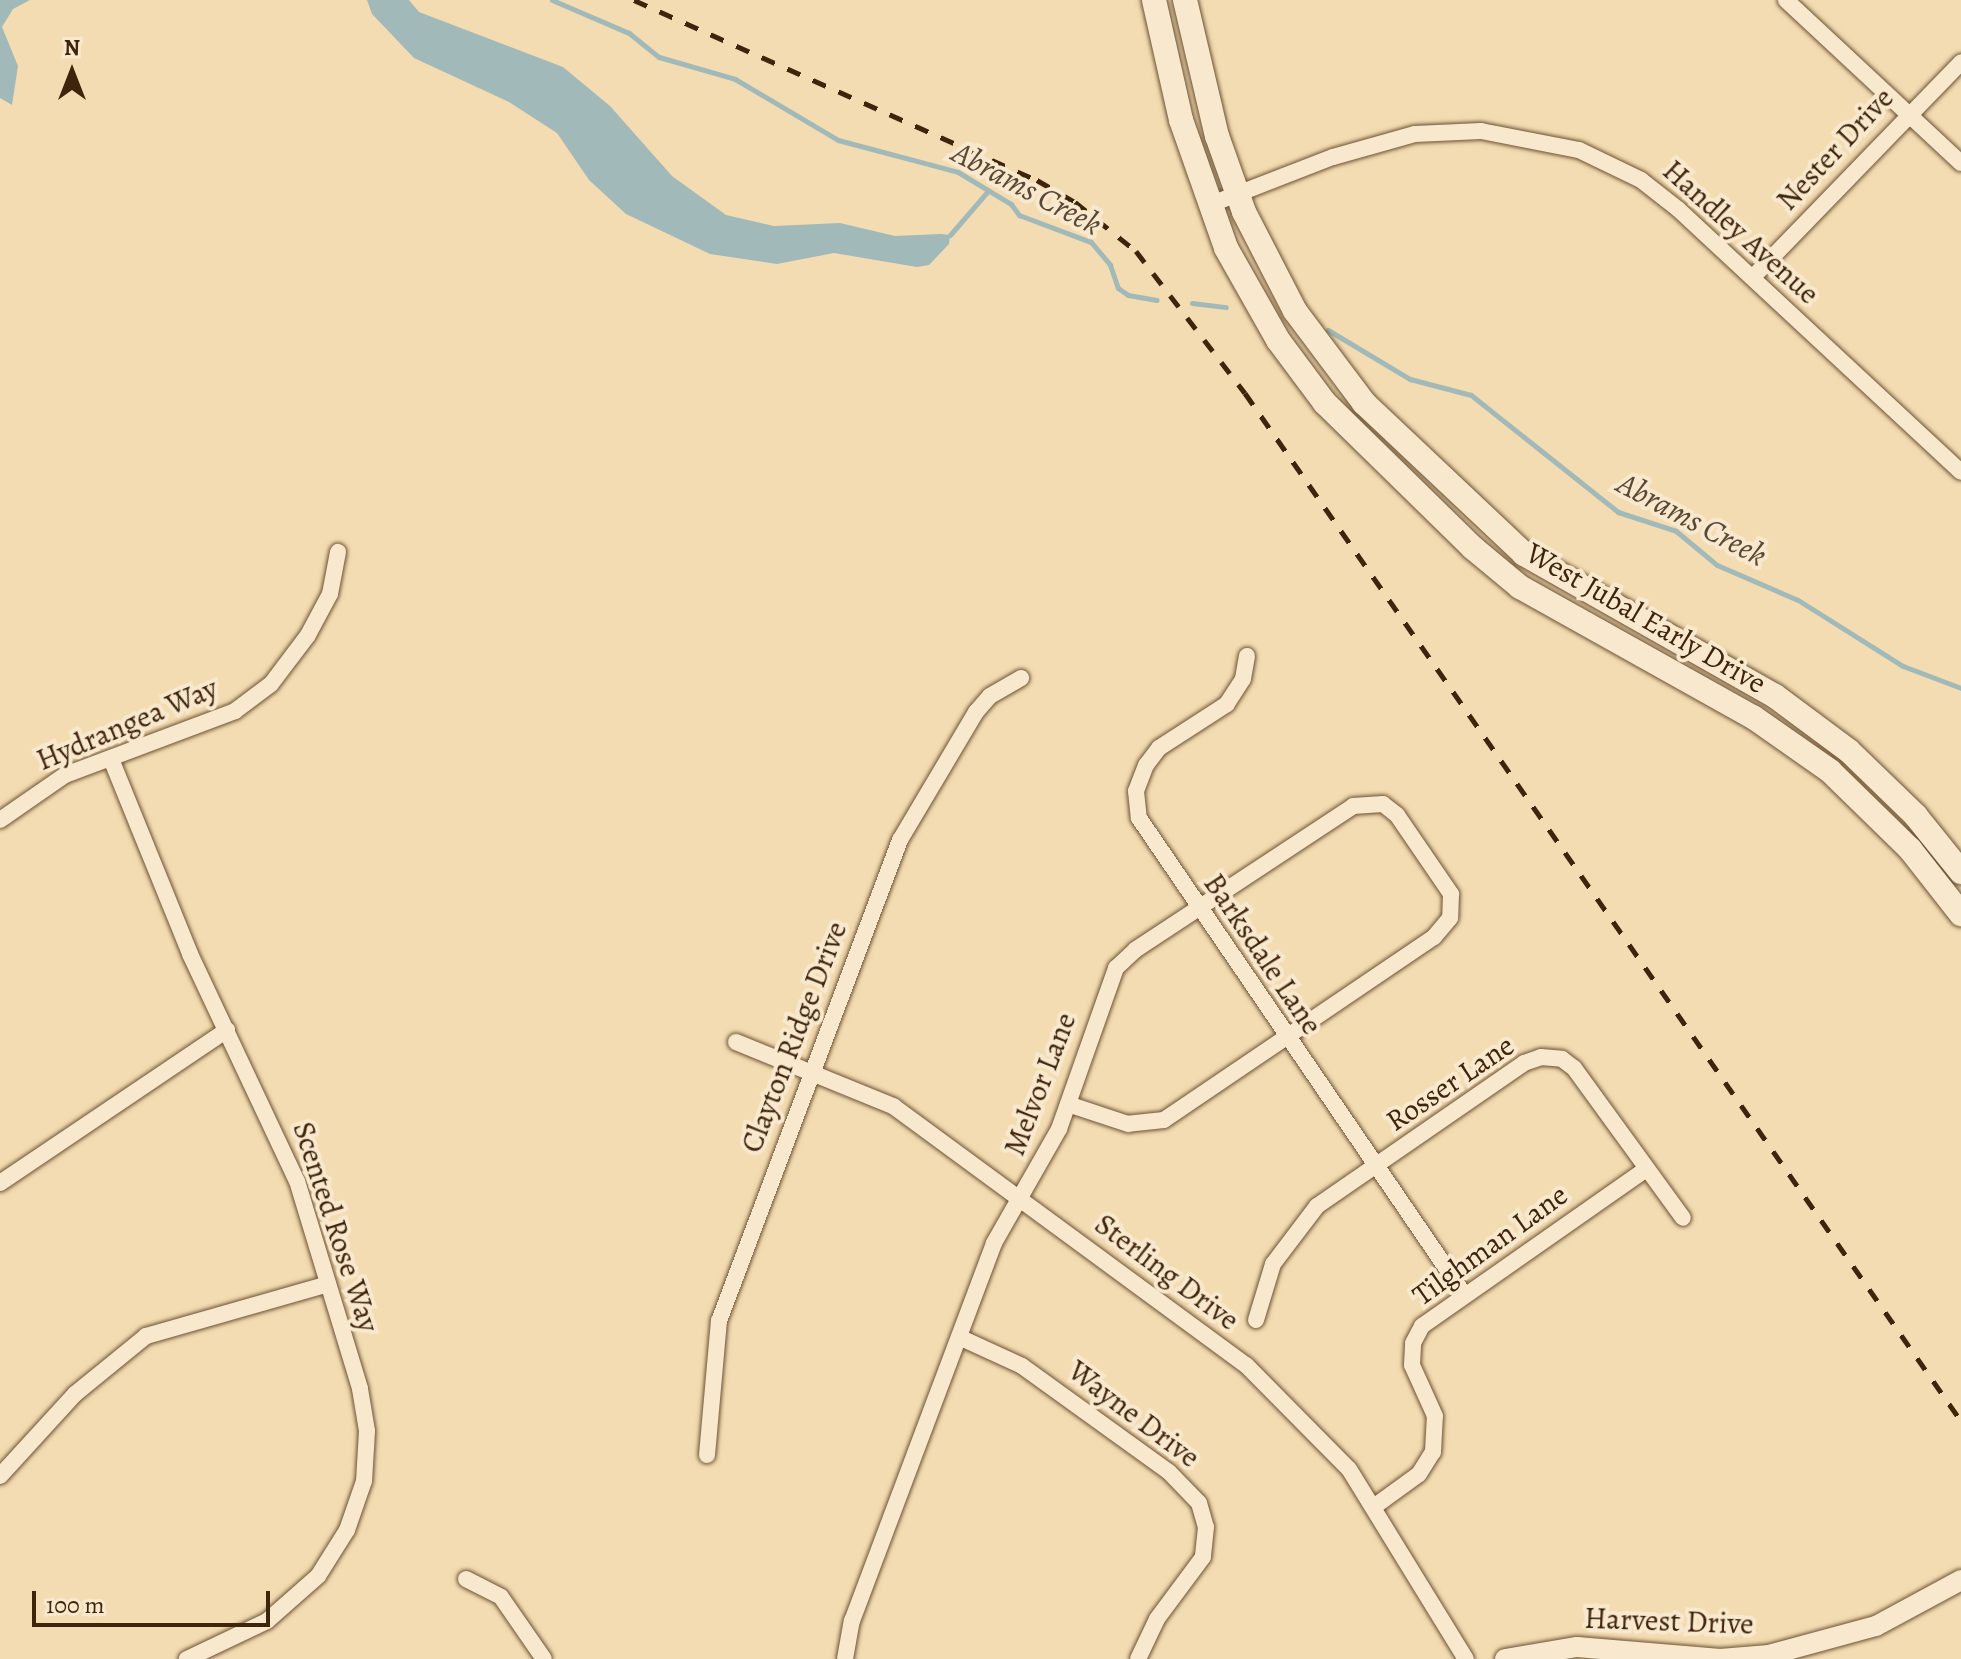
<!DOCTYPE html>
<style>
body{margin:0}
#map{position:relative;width:1961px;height:1659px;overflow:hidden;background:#f4dcb2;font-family:Alegreya,serif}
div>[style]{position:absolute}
.water>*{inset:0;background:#a1b9b8}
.stream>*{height:5px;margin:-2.5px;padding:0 2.5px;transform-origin:2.5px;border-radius:2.5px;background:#a1b9b8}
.roads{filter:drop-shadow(0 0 2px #6c5234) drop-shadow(0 0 2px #6c5234)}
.minor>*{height:16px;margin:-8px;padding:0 8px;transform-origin:8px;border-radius:8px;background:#f8e8cd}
.tertiary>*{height:20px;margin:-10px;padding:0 10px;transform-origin:10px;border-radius:10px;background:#f8e8cd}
.secondary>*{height:24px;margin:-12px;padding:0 12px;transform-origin:12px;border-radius:12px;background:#f8e8cd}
.rail>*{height:5px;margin-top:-2.5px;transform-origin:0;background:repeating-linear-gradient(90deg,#3e240a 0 14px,transparent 0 28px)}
span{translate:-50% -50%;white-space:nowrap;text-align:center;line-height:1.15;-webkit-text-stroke:8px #f8e8cd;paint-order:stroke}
.street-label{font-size:30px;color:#3e240a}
.water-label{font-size:32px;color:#574936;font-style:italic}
.north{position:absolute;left:32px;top:32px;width:80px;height:80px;-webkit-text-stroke:6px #f8e8cd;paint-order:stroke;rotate:0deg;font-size:22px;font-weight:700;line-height:32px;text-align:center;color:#3e240a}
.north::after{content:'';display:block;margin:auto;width:28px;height:36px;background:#3e240a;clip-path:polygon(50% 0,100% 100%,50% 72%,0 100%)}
.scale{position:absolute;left:32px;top:1591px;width:238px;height:36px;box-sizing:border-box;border:4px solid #3e240a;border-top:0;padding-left:10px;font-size:24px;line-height:28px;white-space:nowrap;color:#3e240a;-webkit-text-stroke:6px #f8e8cd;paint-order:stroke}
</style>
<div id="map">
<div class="water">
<div style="clip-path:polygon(0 0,30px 0,13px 9px,2px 27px,18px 66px,12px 105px,0 98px)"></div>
<div style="clip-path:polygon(367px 0,409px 0,419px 12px,563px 67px,610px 106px,672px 176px,726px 215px,774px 226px,840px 223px,895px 236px,941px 234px,950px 235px,949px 244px,929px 265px,917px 267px,834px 253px,777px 264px,710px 254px,626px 214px,589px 180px,557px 133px,543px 124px,509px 102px,414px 58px,372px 14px)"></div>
</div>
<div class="stream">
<div style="left:552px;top:0;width:84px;rotate:23.2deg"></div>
<div style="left:629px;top:33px;width:38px;rotate:39deg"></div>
<div style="left:659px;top:57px;width:79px;rotate:16.1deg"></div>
<div style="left:735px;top:79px;width:120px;rotate:30.6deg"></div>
<div style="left:838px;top:140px;width:124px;rotate:14.9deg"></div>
<div style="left:958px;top:172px;width:62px;rotate:31.1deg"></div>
<div style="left:1011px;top:204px;width:14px;rotate:54deg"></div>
<div style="left:1019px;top:215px;width:77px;rotate:20.6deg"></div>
<div style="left:1091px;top:242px;width:30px;rotate:50deg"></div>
<div style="left:1110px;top:265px;width:24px;rotate:71deg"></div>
<div style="left:1118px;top:288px;width:12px;rotate:35deg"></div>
<div style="left:1128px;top:295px;width:29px;rotate:10deg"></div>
<div style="left:950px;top:235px;width:57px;rotate:-49.3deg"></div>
<div style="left:1192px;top:303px;width:34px;rotate:7deg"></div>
<div style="left:1328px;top:330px;width:96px;rotate:30.9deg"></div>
<div style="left:1410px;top:379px;width:63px;rotate:14.7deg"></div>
<div style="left:1471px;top:395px;width:188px;rotate:38.5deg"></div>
<div style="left:1618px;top:512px;width:61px;rotate:18.1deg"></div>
<div style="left:1676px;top:531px;width:53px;rotate:39.7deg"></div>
<div style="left:1717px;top:565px;width:88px;rotate:23.4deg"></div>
<div style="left:1798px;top:600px;width:124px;rotate:32.2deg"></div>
<div style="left:1903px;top:666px;width:62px;rotate:20.8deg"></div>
</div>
<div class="roads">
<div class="minor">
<div style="left:1786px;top:0;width:239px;rotate:43deg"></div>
<div style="left:1209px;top:205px;width:133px;rotate:-21.2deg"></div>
<div style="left:1333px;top:157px;width:85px;rotate:-15.7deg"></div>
<div style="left:1415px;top:134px;width:66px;rotate:-2.6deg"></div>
<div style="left:1481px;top:131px;width:100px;rotate:11deg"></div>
<div style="left:1579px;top:150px;width:69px;rotate:25.8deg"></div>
<div style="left:1641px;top:180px;width:47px;rotate:38.1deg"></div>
<div style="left:1678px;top:209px;width:386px;rotate:42.9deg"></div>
<div style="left:1753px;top:277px;width:299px;rotate:-45.9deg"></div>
<div style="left:1247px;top:656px;width:23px;rotate:100deg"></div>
<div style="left:1243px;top:679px;width:30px;rotate:123deg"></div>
<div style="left:1227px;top:704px;width:81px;rotate:147.1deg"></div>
<div style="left:1159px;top:748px;width:21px;rotate:127deg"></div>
<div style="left:1146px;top:765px;width:28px;rotate:111deg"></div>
<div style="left:1136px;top:791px;width:27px;rotate:84deg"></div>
<div style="left:1139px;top:818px;width:576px;rotate:55.68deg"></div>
<div style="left:111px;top:759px;width:210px;rotate:67.9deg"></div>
<div style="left:190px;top:954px;width:251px;rotate:64.8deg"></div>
<div style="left:297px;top:1181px;width:217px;rotate:73.1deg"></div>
<div style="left:360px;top:1389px;width:43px;rotate:80.5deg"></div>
<div style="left:367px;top:1431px;width:50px;rotate:93.4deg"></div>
<div style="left:364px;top:1481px;width:52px;rotate:109.1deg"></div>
<div style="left:347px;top:1530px;width:54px;rotate:122.2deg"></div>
<div style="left:318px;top:1576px;width:68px;rotate:138.6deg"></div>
<div style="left:267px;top:1621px;width:89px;rotate:154.6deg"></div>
<div style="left:0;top:820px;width:79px;rotate:-34.7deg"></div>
<div style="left:65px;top:775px;width:182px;rotate:-20.6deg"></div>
<div style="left:235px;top:711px;width:45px;rotate:-36.9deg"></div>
<div style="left:271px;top:684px;width:61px;rotate:-52.9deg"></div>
<div style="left:308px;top:635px;width:47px;rotate:-61.8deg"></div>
<div style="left:330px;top:594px;width:43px;rotate:-79.2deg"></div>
<div style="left:736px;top:1042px;width:170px;rotate:22.2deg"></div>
<div style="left:893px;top:1106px;width:438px;rotate:36.3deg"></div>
<div style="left:1246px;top:1365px;width:146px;rotate:45.3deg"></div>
<div style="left:1349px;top:1469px;width:223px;rotate:58.4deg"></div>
<div style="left:0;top:1183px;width:274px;rotate:-34deg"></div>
<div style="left:1256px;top:1320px;width:59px;rotate:-73.1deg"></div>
<div style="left:1273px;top:1264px;width:73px;rotate:-52.8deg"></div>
<div style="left:1317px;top:1206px;width:252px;rotate:-34.6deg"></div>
<div style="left:1524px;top:1063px;width:18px;rotate:-19deg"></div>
<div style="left:1541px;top:1057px;width:21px;rotate:5deg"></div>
<div style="left:1562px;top:1059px;width:15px;rotate:37deg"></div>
<div style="left:1574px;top:1068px;width:185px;rotate:54deg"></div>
<div style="left:959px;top:1337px;width:69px;rotate:24.7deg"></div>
<div style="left:1022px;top:1366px;width:181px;rotate:35.8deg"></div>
<div style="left:1169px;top:1472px;width:43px;rotate:45.9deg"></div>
<div style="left:1199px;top:1503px;width:25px;rotate:74deg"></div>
<div style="left:1206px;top:1527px;width:30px;rotate:96deg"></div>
<div style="left:1203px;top:1557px;width:77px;rotate:126.6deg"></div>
<div style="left:1157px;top:1619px;width:44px;rotate:115.4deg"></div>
<div style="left:707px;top:1455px;width:135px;rotate:-84.9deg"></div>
<div style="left:719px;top:1321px;width:514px;rotate:-69.38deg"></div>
<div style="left:900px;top:840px;width:149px;rotate:-59.3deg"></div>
<div style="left:976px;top:712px;width:21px;rotate:-49deg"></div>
<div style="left:990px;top:696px;width:36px;rotate:-30deg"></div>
<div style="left:0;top:1476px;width:111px;rotate:-47.6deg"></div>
<div style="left:75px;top:1394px;width:92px;rotate:-39.2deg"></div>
<div style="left:146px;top:1336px;width:189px;rotate:-15.9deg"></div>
<div style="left:1375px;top:1506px;width:54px;rotate:-36deg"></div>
<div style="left:1419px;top:1474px;width:26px;rotate:-58deg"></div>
<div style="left:1433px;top:1452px;width:36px;rotate:-87deg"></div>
<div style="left:1435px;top:1416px;width:56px;rotate:-114.3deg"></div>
<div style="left:1412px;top:1365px;width:22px;rotate:-87deg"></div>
<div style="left:1413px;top:1343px;width:19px;rotate:-62deg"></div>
<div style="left:1422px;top:1326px;width:274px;rotate:-35deg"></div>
<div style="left:466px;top:1579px;width:39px;rotate:27deg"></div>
<div style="left:501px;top:1597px;width:75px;rotate:55.3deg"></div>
<div style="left:845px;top:1659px;width:39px;rotate:-80deg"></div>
<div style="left:852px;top:1621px;width:404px;rotate:-69.4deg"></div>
<div style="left:994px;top:1243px;width:131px;rotate:-60.3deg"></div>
<div style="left:1059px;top:1129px;width:171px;rotate:-70.5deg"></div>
<div style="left:1116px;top:968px;width:26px;rotate:-43deg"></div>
<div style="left:1135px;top:950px;width:261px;rotate:-33.4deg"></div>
<div style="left:1353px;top:806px;width:30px;rotate:-4deg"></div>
<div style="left:1383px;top:804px;width:18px;rotate:38deg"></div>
<div style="left:1397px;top:815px;width:96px;rotate:55.6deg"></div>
<div style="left:1451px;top:894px;width:24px;rotate:92deg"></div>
<div style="left:1450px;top:918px;width:25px;rotate:130deg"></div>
<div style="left:1434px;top:937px;width:326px;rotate:145.9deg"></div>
<div style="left:1164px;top:1120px;width:36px;rotate:174deg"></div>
<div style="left:1128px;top:1124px;width:63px;rotate:-161.6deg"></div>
</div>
<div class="tertiary">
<div style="left:1505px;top:1659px;width:73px;rotate:-9.5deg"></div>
<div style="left:1577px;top:1647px;width:144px;rotate:4.8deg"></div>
<div style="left:1720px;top:1659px;width:49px;rotate:-4.7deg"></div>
<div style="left:1769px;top:1655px;width:111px;rotate:-15.2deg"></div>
<div style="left:1876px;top:1626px;width:97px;rotate:-28.4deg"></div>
</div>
<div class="secondary">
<div style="left:1154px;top:0;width:123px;rotate:77.3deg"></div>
<div style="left:1181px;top:120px;width:136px;rotate:70.6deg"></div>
<div style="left:1226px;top:248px;width:106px;rotate:60.5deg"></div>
<div style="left:1278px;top:340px;width:79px;rotate:53.3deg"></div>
<div style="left:1325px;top:403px;width:207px;rotate:44.4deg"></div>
<div style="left:1473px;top:548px;width:61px;rotate:39.7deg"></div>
<div style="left:1520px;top:587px;width:267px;rotate:29.2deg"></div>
<div style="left:1753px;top:717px;width:94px;rotate:35deg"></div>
<div style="left:1830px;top:771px;width:112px;rotate:44.3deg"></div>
<div style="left:1910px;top:849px;width:83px;rotate:51.9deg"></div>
<div style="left:1185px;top:0;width:140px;rotate:76.8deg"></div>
<div style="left:1217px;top:136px;width:81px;rotate:70.4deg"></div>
<div style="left:1244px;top:212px;width:111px;rotate:62.7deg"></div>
<div style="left:1295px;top:311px;width:115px;rotate:53.1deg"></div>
<div style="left:1364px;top:403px;width:220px;rotate:43.3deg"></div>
<div style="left:1524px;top:554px;width:288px;rotate:29.5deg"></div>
<div style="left:1775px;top:696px;width:92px;rotate:36.6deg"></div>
<div style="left:1849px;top:751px;width:93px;rotate:44.1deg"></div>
<div style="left:1916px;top:816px;width:72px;rotate:51.2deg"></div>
</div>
</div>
<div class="rail">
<div style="left:634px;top:0;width:441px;rotate:24.1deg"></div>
<div style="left:1037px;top:180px;width:44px;rotate:30.1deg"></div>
<div style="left:1075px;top:202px;width:78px;rotate:38.8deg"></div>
<div style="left:1136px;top:251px;width:179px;rotate:52.5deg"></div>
<div style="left:1245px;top:393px;width:1253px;rotate:55.14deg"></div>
</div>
<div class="street-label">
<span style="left:1835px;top:149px;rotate:-47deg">Nester Drive</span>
<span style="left:1741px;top:232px;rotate:42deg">Handley Avenue</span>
<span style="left:1646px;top:618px;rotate:30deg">West Jubal Early Drive</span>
<span style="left:127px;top:724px;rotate:-23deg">Hydrangea Way</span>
<span style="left:1263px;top:954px;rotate:56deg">Barksdale Lane</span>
<span style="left:794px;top:1037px;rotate:-69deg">Clayton Ridge Drive</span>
<span style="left:1450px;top:1083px;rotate:-34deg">Rosser Lane</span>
<span style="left:1040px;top:1084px;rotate:-69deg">Melvor Lane</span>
<span style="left:336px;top:1227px;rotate:72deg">Scented Rose Way</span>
<span style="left:1490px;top:1245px;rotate:-36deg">Tilghman Lane</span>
<span style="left:1167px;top:1272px;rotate:37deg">Sterling Drive</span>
<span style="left:1134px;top:1414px;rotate:37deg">Wayne Drive</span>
<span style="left:1669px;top:1621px;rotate:2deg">Harvest Drive</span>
</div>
<div class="water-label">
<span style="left:1027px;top:188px;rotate:28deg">Abrams Creek</span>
<span style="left:1692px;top:519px;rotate:28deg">Abrams Creek</span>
</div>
<div class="north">N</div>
<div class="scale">100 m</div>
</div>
